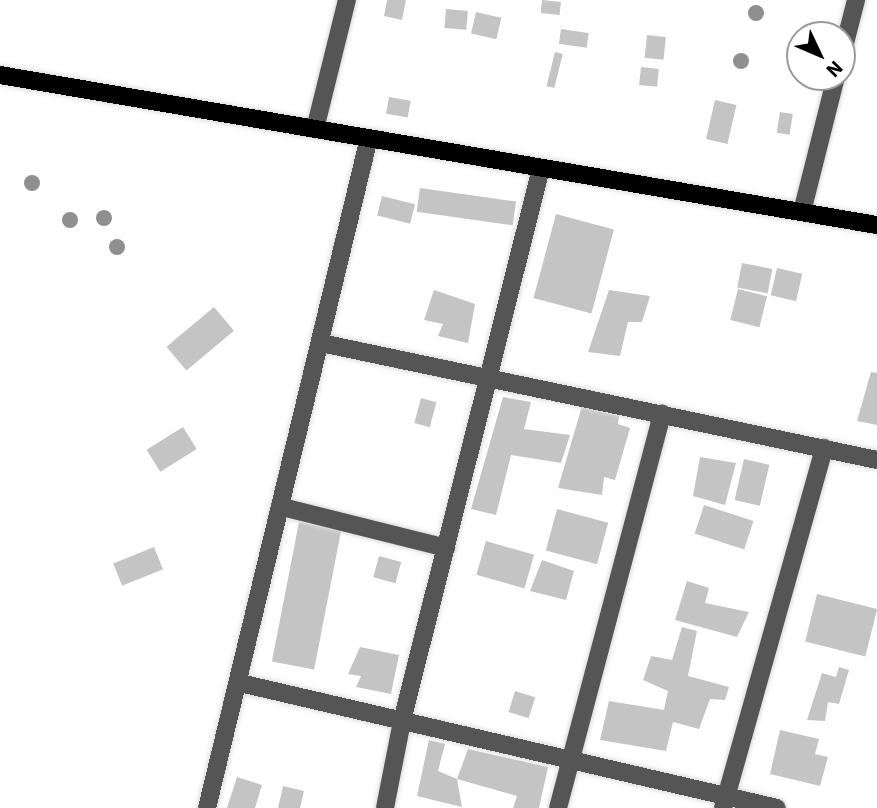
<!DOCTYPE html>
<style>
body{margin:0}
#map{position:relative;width:877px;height:808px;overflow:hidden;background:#fff;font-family:"IBM Plex Sans",sans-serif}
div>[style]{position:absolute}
.building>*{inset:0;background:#c4c4c4;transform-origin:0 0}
.roads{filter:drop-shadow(0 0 2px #dbdbdb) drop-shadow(0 0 2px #dbdbdb)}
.minor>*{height:18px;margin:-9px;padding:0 9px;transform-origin:9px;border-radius:9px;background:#555}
.major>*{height:18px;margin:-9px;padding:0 9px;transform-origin:9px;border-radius:9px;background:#000}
.trees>*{width:16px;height:16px;margin:-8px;border-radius:50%;background:#8f8f8f}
span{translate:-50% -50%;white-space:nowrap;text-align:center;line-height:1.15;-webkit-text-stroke:5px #fff;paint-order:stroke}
.north{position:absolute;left:786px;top:21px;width:70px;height:70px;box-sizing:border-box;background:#fff;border:2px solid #999;border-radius:50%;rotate:134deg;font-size:19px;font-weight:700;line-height:28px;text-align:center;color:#000}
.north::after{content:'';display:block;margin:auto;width:24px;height:32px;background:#000;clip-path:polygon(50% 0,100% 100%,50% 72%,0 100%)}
</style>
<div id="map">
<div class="building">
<div style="clip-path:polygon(387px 0,406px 0,402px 20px,384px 16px)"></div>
<div style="left:542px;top:0;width:19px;height:13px;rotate:6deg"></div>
<div style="left:446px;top:9px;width:22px;height:19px;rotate:5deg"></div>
<div style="left:476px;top:12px;width:26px;height:22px;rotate:13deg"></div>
<div style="left:561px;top:29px;width:28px;height:15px;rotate:8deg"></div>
<div style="left:647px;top:35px;width:19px;height:23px;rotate:6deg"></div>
<div style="left:555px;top:52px;width:8px;height:35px;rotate:14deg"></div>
<div style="left:641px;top:67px;width:18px;height:18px;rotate:6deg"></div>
<div style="left:389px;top:97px;width:22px;height:17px;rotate:10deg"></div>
<div style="left:715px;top:100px;width:22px;height:40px;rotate:13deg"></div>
<div style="left:780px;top:112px;width:13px;height:21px;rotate:9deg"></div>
<div style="left:420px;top:188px;width:97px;height:24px;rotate:8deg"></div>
<div style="left:382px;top:196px;width:34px;height:20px;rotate:14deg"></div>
<div style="left:556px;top:214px;width:60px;height:87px;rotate:15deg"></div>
<div style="left:742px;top:263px;width:31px;height:25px;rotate:11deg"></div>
<div style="left:777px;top:268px;width:26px;height:28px;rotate:13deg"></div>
<div style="left:738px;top:289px;width:30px;height:32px;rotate:14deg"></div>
<div style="clip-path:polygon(434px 290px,475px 304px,468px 343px,438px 336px,443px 324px,424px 320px)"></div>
<div style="clip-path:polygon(609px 290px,650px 296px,642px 322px,628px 322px,620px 356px,588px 352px)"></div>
<div style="left:214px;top:307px;width:31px;height:62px;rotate:50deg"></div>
<div style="clip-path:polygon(871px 372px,877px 373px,877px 425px,857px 421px)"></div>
<div style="clip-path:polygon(503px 397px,531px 402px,524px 429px,570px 435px,561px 463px,511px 455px,496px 515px,471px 509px)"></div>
<div style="left:421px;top:398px;width:16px;height:26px;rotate:15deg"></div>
<div style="clip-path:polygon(582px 406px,619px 416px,618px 424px,630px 428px,615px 480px,604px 477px,602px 495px,558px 488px)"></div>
<div style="left:183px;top:427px;width:26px;height:43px;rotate:58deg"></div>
<div style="clip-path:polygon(700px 457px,736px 463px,725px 505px,693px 496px)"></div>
<div style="left:744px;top:459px;width:26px;height:42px;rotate:13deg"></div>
<div style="left:704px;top:505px;width:52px;height:30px;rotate:18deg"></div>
<div style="left:557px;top:509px;width:53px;height:43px;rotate:15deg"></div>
<div style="left:299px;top:522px;width:43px;height:142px;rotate:11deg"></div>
<div style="left:486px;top:541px;width:50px;height:35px;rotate:16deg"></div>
<div style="left:154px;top:547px;width:24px;height:44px;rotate:68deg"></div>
<div style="left:379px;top:556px;width:23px;height:22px;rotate:15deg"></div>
<div style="clip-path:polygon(542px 560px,574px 571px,566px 600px,530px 591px)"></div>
<div style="clip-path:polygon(687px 581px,709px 588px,705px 603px,749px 612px,737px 637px,675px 620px)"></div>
<div style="left:817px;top:594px;width:62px;height:49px;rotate:14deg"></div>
<div style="clip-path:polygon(682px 627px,697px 631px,688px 676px,729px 687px,725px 700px,710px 699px,699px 729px,673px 722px,666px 751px,600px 740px,609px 701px,664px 710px,668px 691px,643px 680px,651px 656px,672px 660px)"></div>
<div style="clip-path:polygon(360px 647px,399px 655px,391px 694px,356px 687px,361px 676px,348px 674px)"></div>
<div style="clip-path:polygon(839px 667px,849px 670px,839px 704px,828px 702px,825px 721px,807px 720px,822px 673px,836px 677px)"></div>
<div style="left:515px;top:691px;width:21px;height:22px;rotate:17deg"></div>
<div style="clip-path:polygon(780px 730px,819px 739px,815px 754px,828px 757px,820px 786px,770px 774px)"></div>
<div style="clip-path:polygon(429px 740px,445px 744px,438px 771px,457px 779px,462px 807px,417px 796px)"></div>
<div style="clip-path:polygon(468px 749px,548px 767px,539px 808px,513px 808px,517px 796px,457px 779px)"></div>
<div style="clip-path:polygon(237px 777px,262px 785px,255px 808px,227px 808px)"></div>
<div style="clip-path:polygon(283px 786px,304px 791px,300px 808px,278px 808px)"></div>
</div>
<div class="roads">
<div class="minor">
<div style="left:842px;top:55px;width:57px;rotate:-75.7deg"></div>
<div style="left:315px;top:129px;width:133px;rotate:-76.1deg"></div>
<div style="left:802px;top:212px;width:139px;rotate:-75.9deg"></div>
<div style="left:321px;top:343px;width:568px;rotate:11.88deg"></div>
<div style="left:282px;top:507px;width:169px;rotate:14deg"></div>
<div style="left:240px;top:683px;width:551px;rotate:13.1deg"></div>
<div style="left:207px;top:808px;width:689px;rotate:-76.41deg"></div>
<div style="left:385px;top:808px;width:89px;rotate:-78.9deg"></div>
<div style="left:402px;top:721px;width:570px;rotate:-75.89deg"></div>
<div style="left:558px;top:808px;width:408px;rotate:-75.2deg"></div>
<div style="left:723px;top:808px;width:374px;rotate:-74.3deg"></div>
</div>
<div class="major">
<div style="left:0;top:75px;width:890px;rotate:9.71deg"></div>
</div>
</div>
<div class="trees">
<div style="left:756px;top:13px"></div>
<div style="left:741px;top:61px"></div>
<div style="left:32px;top:183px"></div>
<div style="left:104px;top:218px"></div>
<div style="left:70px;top:220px"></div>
<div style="left:117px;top:247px"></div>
</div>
<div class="north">N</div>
</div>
